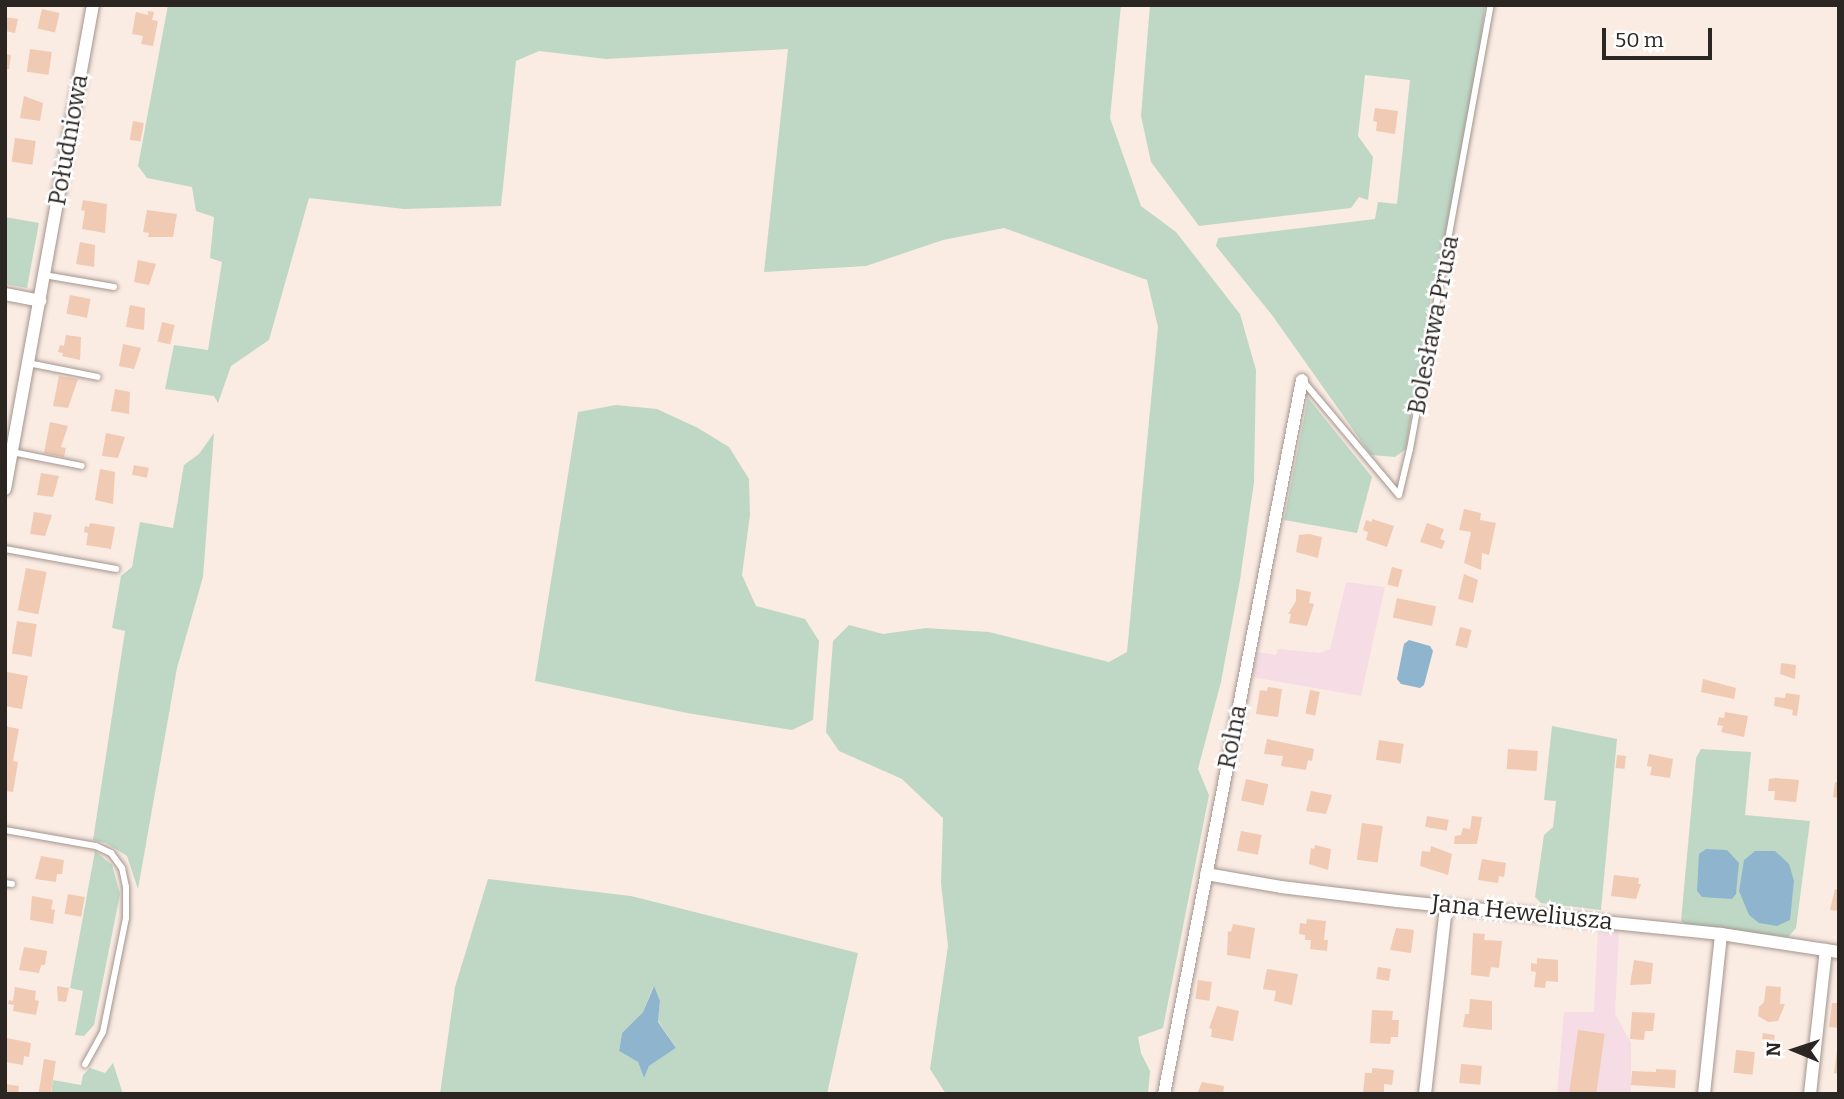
<!DOCTYPE html>
<meta charset="utf-8">
<style>
body{margin:0}
#map{position:relative;width:1844px;height:1099px;overflow:hidden;background:#faebe3;font-family:Bitter,serif}
div>[style]{position:absolute}
.industrial>*{inset:0;background:#f6dde5}
.green>*{inset:0;background:#bfd8c6}
.water>*{inset:0;background:#8eb5cd}
.building>*{inset:0;background:#f1cab3;transform-origin:0 0}
.roads{filter:drop-shadow(0 0 2px #a3958d) drop-shadow(0 0 2px #a3958d)}
.lane>*{height:6px;margin:-3px;padding:0 3px;transform-origin:3px;border-radius:3px;background:#fff}
.street>*{height:12px;margin:-6px;padding:0 6px;transform-origin:6px;border-radius:6px;background:#fff}
span{translate:-50% -50%;white-space:nowrap;text-align:center;line-height:1.15;-webkit-text-stroke:5px #fff;paint-order:stroke}
.street-label{font-size:24px;color:#2c2623}
.frame{position:absolute;inset:0;border:7px solid #2c2623;pointer-events:none}
.north{position:absolute;left:1760px;top:1015px;width:70px;height:70px;-webkit-text-stroke:5px #fff;paint-order:stroke;rotate:272deg;font-size:19px;font-weight:700;line-height:28px;text-align:center;color:#2c2623}
.north::after{content:'';display:block;margin:auto;width:24px;height:32px;background:#2c2623;clip-path:polygon(50% 0,100% 100%,50% 72%,0 100%)}
.scale{position:absolute;left:1602px;top:28px;width:110px;height:32px;box-sizing:border-box;border:4px solid #2c2623;border-top:0;padding-left:9px;font-size:21px;line-height:24px;white-space:nowrap;color:#2c2623;-webkit-text-stroke:5px #fff;paint-order:stroke}
</style>
<div id="map">
<div class="industrial">
<div style="clip-path:polygon(1346px 582px,1385px 587px,1361px 696px,1252px 677px,1257px 652px,1276px 655px,1278px 649px,1320px 653px,1330px 649px)"></div>
<div style="clip-path:polygon(1598px 929px,1619px 932px,1615px 1014px,1631px 1043px,1631px 1094px,1557px 1094px,1564px 1012px,1594px 1012px)"></div>
</div>
<div class="green">
<div style="clip-path:polygon(168px 5px,1121px 5px,1110px 118px,1141px 206px,1176px 232px,1240px 314px,1256px 370px,1254px 482px,1240px 580px,1221px 682px,1198px 769px,1209px 795px,1163px 1028px,1138px 1037px,1141px 1053px,1150px 1071px,1148px 1094px,946px 1094px,930px 1069px,948px 946px,941px 883px,943px 818px,902px 779px,839px 751px,826px 732px,833px 641px,849px 625px,883px 634px,926px 628px,989px 632px,1109px 662px,1127px 652px,1158px 327px,1147px 280px,1004px 228px,943px 240px,866px 266px,764px 272px,788px 49px,606px 59px,539px 51px,516px 61px,501px 206px,404px 209px,309px 198px,269px 340px,231px 366px,218px 403px,214px 396px,165px 389px,174px 345px,208px 350px,222px 262px,210px 258px,214px 217px,196px 211px,192px 187px,147px 178px,138px 166px)"></div>
<div style="clip-path:polygon(1150px 5px,1485px 5px,1479px 58px,1445px 239px,1432px 290px,1406px 449px,1395px 457px,1371px 455px,1272px 315px,1216px 246px,1218px 238px,1375px 219px,1378px 202px,1397px 204px,1410px 80px,1365px 75px,1358px 136px,1373px 157px,1368px 200px,1359px 197px,1351px 208px,1199px 226px,1151px 162px,1141px 116px)"></div>
<div style="clip-path:polygon(5px 217px,39px 223px,27px 288px,5px 284px)"></div>
<div style="clip-path:polygon(1308px 398px,1372px 477px,1357px 533px,1284px 520px)"></div>
<div style="clip-path:polygon(616px 405px,657px 409px,698px 428px,729px 447px,749px 479px,750px 515px,742px 575px,756px 606px,805px 619px,819px 641px,813px 720px,792px 730px,687px 713px,535px 681px,578px 412px)"></div>
<div style="clip-path:polygon(214px 433px,203px 577px,177px 668px,138px 889px,127px 856px,106px 843px,93px 840px,125px 631px,112px 628px,121px 576px,132px 567px,140px 522px,173px 528px,184px 465px,199px 454px)"></div>
<div style="clip-path:polygon(1552px 726px,1617px 739px,1601px 910px,1541px 903px,1535px 897px,1544px 835px,1553px 827px,1556px 801px,1544px 800px)"></div>
<div style="clip-path:polygon(1701px 749px,1751px 752px,1745px 815px,1810px 821px,1796px 928px,1788px 937px,1688px 926px,1681px 921px,1696px 758px)"></div>
<div style="clip-path:polygon(95px 851px,112px 865px,120px 894px,94px 1025px,84px 1036px,75px 1035px,83px 991px,70px 988px)"></div>
<div style="clip-path:polygon(evenodd,488px 879px,631px 896px,858px 953px,827px 1094px,440px 1094px,455px 987px,488px 879px,653px 987px,660px 1001px,658px 1021px,676px 1048px,649px 1066px,644px 1077px,638px 1062px,619px 1051px,622px 1033px,643px 1012px,653px 987px)"></div>
<div style="clip-path:polygon(113px 1063px,123px 1094px,51px 1094px,53px 1080px,81px 1085px,83px 1075px,90px 1068px,105px 1073px)"></div>
</div>
<div class="water">
<div style="clip-path:polygon(1409px 640px,1430px 646px,1433px 651px,1424px 685px,1420px 688px,1401px 684px,1397px 679px,1404px 644px)"></div>
<div style="clip-path:polygon(1706px 849px,1727px 850px,1739px 863px,1736px 894px,1732px 899px,1702px 897px,1697px 891px,1699px 854px)"></div>
<div style="clip-path:polygon(1755px 851px,1775px 851px,1789px 864px,1794px 881px,1790px 920px,1777px 926px,1759px 923px,1749px 915px,1739px 891px,1744px 860px)"></div>
<div style="clip-path:polygon(654px 986px,660px 1001px,658px 1022px,676px 1048px,649px 1066px,644px 1078px,638px 1062px,619px 1051px,622px 1033px,643px 1012px)"></div>
</div>
<div class="building">
<div style="left:42px;top:9px;width:18px;height:20px;rotate:13deg"></div>
<div style="clip-path:polygon(148px 11px,154px 12px,152px 20px,158px 21px,153px 46px,141px 44px,143px 36px,132px 34px,136px 12px,148px 15px)"></div>
<div style="clip-path:polygon(5px 17px,18px 19px,15px 33px,5px 31px)"></div>
<div style="left:30px;top:49px;width:22px;height:23px;rotate:8deg"></div>
<div style="clip-path:polygon(5px 54px,11px 55px,9px 69px,5px 69px)"></div>
<div style="clip-path:polygon(24px 96px,43px 103px,40px 121px,20px 118px)"></div>
<div style="clip-path:polygon(1375px 108px,1398px 111px,1395px 134px,1376px 131px,1377px 122px,1373px 121px)"></div>
<div style="left:133px;top:121px;width:11px;height:19px;rotate:10deg"></div>
<div style="left:15px;top:138px;width:21px;height:24px;rotate:8deg"></div>
<div style="clip-path:polygon(83px 200px,107px 204px,105px 233px,82px 229px,85px 211px,81px 210px)"></div>
<div style="clip-path:polygon(147px 210px,177px 214px,173px 237px,148px 237px,149px 233px,143px 232px)"></div>
<div style="clip-path:polygon(80px 242px,95px 245px,94px 267px,76px 264px)"></div>
<div style="clip-path:polygon(138px 260px,156px 264px,149px 285px,134px 282px)"></div>
<div style="left:70px;top:295px;width:21px;height:19px;rotate:11deg"></div>
<div style="clip-path:polygon(130px 305px,145px 308px,144px 330px,126px 327px)"></div>
<div style="left:162px;top:322px;width:13px;height:20px;rotate:13deg"></div>
<div style="clip-path:polygon(66px 335px,81px 337px,80px 360px,62px 356px,63px 353px,58px 352px,60px 345px,64px 346px)"></div>
<div style="clip-path:polygon(123px 344px,141px 348px,134px 369px,119px 366px)"></div>
<div style="clip-path:polygon(59px 376px,78px 379px,68px 408px,53px 406px)"></div>
<div style="clip-path:polygon(115px 389px,130px 392px,129px 414px,111px 411px)"></div>
<div style="clip-path:polygon(50px 422px,68px 426px,61px 447px,66px 448px,64px 457px,44px 453px)"></div>
<div style="clip-path:polygon(106px 433px,125px 437px,118px 458px,102px 456px)"></div>
<div style="left:134px;top:465px;width:15px;height:10px;rotate:11deg"></div>
<div style="clip-path:polygon(100px 469px,115px 472px,113px 504px,95px 500px)"></div>
<div style="clip-path:polygon(41px 473px,59px 476px,53px 497px,37px 495px)"></div>
<div style="clip-path:polygon(1464px 509px,1481px 513px,1480px 520px,1496px 523px,1489px 555px,1482px 553px,1481px 570px,1464px 563px,1471px 532px,1459px 530px)"></div>
<div style="clip-path:polygon(34px 512px,52px 515px,45px 536px,30px 534px)"></div>
<div style="clip-path:polygon(1372px 519px,1394px 526px,1387px 547px,1366px 540px,1368px 532px,1363px 530px,1366px 520px,1372px 522px)"></div>
<div style="clip-path:polygon(90px 523px,115px 527px,111px 549px,86px 545px,88px 533px,84px 532px,85px 526px,89px 527px)"></div>
<div style="clip-path:polygon(1427px 523px,1444px 529px,1440px 539px,1445px 541px,1442px 549px,1420px 542px)"></div>
<div style="clip-path:polygon(1309px 534px,1322px 537px,1318px 558px,1296px 552px,1299px 535px)"></div>
<div style="left:1392px;top:567px;width:11px;height:18px;rotate:15deg"></div>
<div style="left:26px;top:568px;width:21px;height:43px;rotate:11deg"></div>
<div style="clip-path:polygon(1464px 574px,1478px 580px,1473px 603px,1458px 599px)"></div>
<div style="clip-path:polygon(1296px 589px,1311px 592px,1309px 603px,1314px 604px,1307px 626px,1289px 623px,1291px 614px,1288px 614px,1296px 601px)"></div>
<div style="left:1397px;top:598px;width:40px;height:20px;rotate:12deg"></div>
<div style="left:17px;top:621px;width:20px;height:33px;rotate:9deg"></div>
<div style="left:1460px;top:627px;width:12px;height:19px;rotate:14deg"></div>
<div style="clip-path:polygon(1781px 663px,1796px 665px,1795px 679px,1780px 674px)"></div>
<div style="clip-path:polygon(7px 672px,28px 676px,22px 709px,5px 706px)"></div>
<div style="clip-path:polygon(1703px 679px,1736px 688px,1734px 699px,1701px 692px)"></div>
<div style="clip-path:polygon(1268px 687px,1282px 689px,1278px 717px,1256px 714px,1260px 690px,1267px 691px)"></div>
<div style="left:1310px;top:690px;width:10px;height:24px;rotate:11deg"></div>
<div style="clip-path:polygon(1786px 693px,1800px 695px,1797px 716px,1792px 715px,1793px 710px,1774px 706px,1775px 697px,1785px 698px)"></div>
<div style="clip-path:polygon(1725px 712px,1748px 716px,1744px 737px,1721px 732px,1723px 726px,1717px 725px,1719px 717px,1724px 718px)"></div>
<div style="clip-path:polygon(5px 726px,19px 729px,13px 761px,18px 762px,13px 792px,5px 791px)"></div>
<div style="clip-path:polygon(1267px 739px,1314px 749px,1312px 761px,1308px 760px,1306px 770px,1281px 766px,1283px 756px,1264px 754px)"></div>
<div style="left:1379px;top:740px;width:25px;height:20px;rotate:9deg"></div>
<div style="left:1508px;top:749px;width:30px;height:20px;rotate:4deg"></div>
<div style="clip-path:polygon(1649px 754px,1673px 759px,1670px 778px,1650px 775px,1652px 767px,1647px 766px)"></div>
<div style="left:1617px;top:755px;width:9px;height:13px;rotate:6deg"></div>
<div style="clip-path:polygon(1776px 778px,1799px 780px,1796px 802px,1774px 800px,1775px 791px,1768px 791px,1769px 779px)"></div>
<div style="left:1246px;top:779px;width:23px;height:22px;rotate:13deg"></div>
<div style="clip-path:polygon(1835px 782px,1839px 783px,1839px 798px,1833px 797px)"></div>
<div style="clip-path:polygon(1311px 791px,1332px 795px,1326px 814px,1306px 811px)"></div>
<div style="left:1427px;top:816px;width:22px;height:11px;rotate:10deg"></div>
<div style="clip-path:polygon(1472px 816px,1482px 817px,1477px 844px,1454px 844px,1455px 836px,1461px 835px,1463px 828px,1470px 829px)"></div>
<div style="left:1362px;top:823px;width:21px;height:37px;rotate:8deg"></div>
<div style="left:1241px;top:831px;width:21px;height:20px;rotate:11deg"></div>
<div style="clip-path:polygon(1315px 845px,1331px 849px,1328px 870px,1309px 864px,1311px 848px,1314px 849px)"></div>
<div style="clip-path:polygon(1431px 846px,1452px 854px,1448px 875px,1420px 866px,1422px 851px,1430px 852px)"></div>
<div style="clip-path:polygon(41px 856px,64px 860px,62px 874px,57px 874px,56px 882px,35px 879px)"></div>
<div style="clip-path:polygon(1482px 859px,1506px 863px,1504px 877px,1499px 876px,1498px 883px,1478px 880px)"></div>
<div style="clip-path:polygon(1614px 875px,1639px 878px,1638px 884px,1641px 884px,1636px 899px,1611px 896px)"></div>
<div style="clip-path:polygon(1835px 889px,1839px 890px,1839px 911px,1830px 910px)"></div>
<div style="left:68px;top:894px;width:17px;height:20px;rotate:10deg"></div>
<div style="clip-path:polygon(32px 896px,53px 900px,51px 909px,55px 910px,53px 924px,30px 920px)"></div>
<div style="clip-path:polygon(1307px 919px,1326px 921px,1324px 940px,1328px 940px,1327px 951px,1310px 949px,1311px 940px,1305px 940px,1305px 935px,1299px 934px,1300px 923px,1306px 924px)"></div>
<div style="clip-path:polygon(1233px 924px,1255px 928px,1250px 959px,1227px 955px,1228px 931px,1231px 932px)"></div>
<div style="clip-path:polygon(1396px 928px,1414px 930px,1411px 953px,1390px 950px)"></div>
<div style="clip-path:polygon(1473px 933px,1485px 934px,1484px 940px,1502px 941px,1499px 968px,1491px 967px,1489px 977px,1471px 975px)"></div>
<div style="clip-path:polygon(24px 947px,47px 951px,45px 965px,41px 965px,39px 973px,19px 970px)"></div>
<div style="clip-path:polygon(1537px 958px,1558px 960px,1558px 982px,1546px 981px,1545px 988px,1534px 987px,1536px 972px,1531px 971px,1531px 963px,1537px 964px)"></div>
<div style="clip-path:polygon(1634px 960px,1653px 963px,1651px 984px,1630px 985px)"></div>
<div style="left:1378px;top:967px;width:13px;height:12px;rotate:9deg"></div>
<div style="clip-path:polygon(1267px 969px,1298px 974px,1292px 1005px,1274px 1001px,1276px 991px,1263px 989px)"></div>
<div style="left:1198px;top:980px;width:14px;height:19px;rotate:8deg"></div>
<div style="clip-path:polygon(57px 986px,69px 988px,66px 1002px,58px 1001px)"></div>
<div style="clip-path:polygon(1766px 986px,1781px 987px,1780px 1004px,1785px 1004px,1778px 1021px,1768px 1022px,1758px 1016px,1759px 1007px,1764px 1002px)"></div>
<div style="clip-path:polygon(15px 987px,36px 991px,35px 1000px,39px 1001px,36px 1015px,13px 1011px,14px 1005px,8px 1004px,9px 1000px,13px 1001px)"></div>
<div style="clip-path:polygon(1470px 999px,1492px 1001px,1492px 1030px,1463px 1027px,1465px 1014px,1469px 1014px)"></div>
<div style="clip-path:polygon(1832px 1003px,1839px 1003px,1839px 1028px,1829px 1027px)"></div>
<div style="clip-path:polygon(1217px 1006px,1239px 1011px,1233px 1041px,1211px 1037px,1212px 1029px,1209px 1028px)"></div>
<div style="clip-path:polygon(1372px 1010px,1393px 1011px,1392px 1020px,1399px 1020px,1398px 1037px,1391px 1037px,1390px 1044px,1370px 1043px)"></div>
<div style="clip-path:polygon(1632px 1012px,1655px 1013px,1653px 1031px,1645px 1031px,1644px 1040px,1630px 1039px)"></div>
<div style="left:1578px;top:1030px;width:27px;height:64px;rotate:8deg"></div>
<div style="left:1763px;top:1033px;width:12px;height:6px;rotate:9deg"></div>
<div style="clip-path:polygon(7px 1038px,31px 1043px,29px 1057px,24px 1056px,23px 1065px,5px 1062px)"></div>
<div style="left:1736px;top:1050px;width:19px;height:23px;rotate:6deg"></div>
<div style="clip-path:polygon(1837px 1050px,1839px 1050px,1839px 1074px,1834px 1073px)"></div>
<div style="left:44px;top:1059px;width:12px;height:36px;rotate:9deg"></div>
<div style="left:1461px;top:1064px;width:21px;height:19px;rotate:5deg"></div>
<div style="clip-path:polygon(1372px 1068px,1394px 1070px,1392px 1085px,1384px 1084px,1384px 1094px,1363px 1094px,1365px 1073px,1372px 1073px)"></div>
<div style="clip-path:polygon(1656px 1069px,1676px 1070px,1675px 1088px,1631px 1085px,1632px 1071px,1656px 1072px)"></div>
<div style="clip-path:polygon(1202px 1082px,1224px 1086px,1223px 1094px,1197px 1094px)"></div>
<div style="clip-path:polygon(5px 1084px,19px 1086px,18px 1094px,5px 1094px)"></div>
</div>
<div class="roads">
<div class="lane">
<div style="left:44px;top:275px;width:71px;rotate:9.7deg"></div>
<div style="left:28px;top:363px;width:71px;rotate:11.3deg"></div>
<div style="left:1303px;top:381px;width:149px;rotate:49.9deg"></div>
<div style="left:12px;top:452px;width:71px;rotate:11.3deg"></div>
<div style="left:1399px;top:495px;width:47px;rotate:-76.6deg"></div>
<div style="left:1410px;top:449px;width:451px;rotate:-79.7deg"></div>
<div style="left:5px;top:549px;width:113px;rotate:10.2deg"></div>
<div style="left:5px;top:830px;width:92px;rotate:10deg"></div>
<div style="left:96px;top:846px;width:17px;rotate:25deg"></div>
<div style="left:111px;top:853px;width:19px;rotate:54deg"></div>
<div style="left:122px;top:868px;width:19px;rotate:78deg"></div>
<div style="left:126px;top:887px;width:31px;rotate:90deg"></div>
<div style="left:126px;top:918px;width:116px;rotate:101.4deg"></div>
<div style="left:103px;top:1032px;width:37px;rotate:119deg"></div>
<div style="left:5px;top:883px;width:7px;rotate:8deg"></div>
</div>
<div class="street">
<div style="left:5px;top:294px;width:36px;rotate:11deg"></div>
<div style="left:5px;top:489px;width:492px;rotate:-79.7deg"></div>
<div style="left:1206px;top:874px;width:76px;rotate:9.8deg"></div>
<div style="left:1281px;top:887px;width:117px;rotate:6.9deg"></div>
<div style="left:1397px;top:901px;width:326px;rotate:5.8deg"></div>
<div style="left:1721px;top:934px;width:119px;rotate:8.7deg"></div>
<div style="left:1164px;top:1094px;width:727px;rotate:-79.06deg"></div>
<div style="left:1425px;top:1094px;width:189px;rotate:-83.6deg"></div>
<div style="left:1704px;top:1094px;width:161px;rotate:-83.9deg"></div>
<div style="left:1810px;top:1094px;width:145px;rotate:-83.7deg"></div>
</div>
</div>
<div class="street-label">
<span style="left:69px;top:140px;rotate:-80deg">Południowa</span>
<span style="left:1434px;top:325px;rotate:-79deg">Bolesława Prusa</span>
<span style="left:1233px;top:737px;rotate:-79deg">Rolna</span>
<span style="left:1522px;top:913px;rotate:6deg">Jana Heweliusza</span>
</div>
<div class="frame"></div>
<div class="north">N</div>
<div class="scale">50 m</div>
</div>
